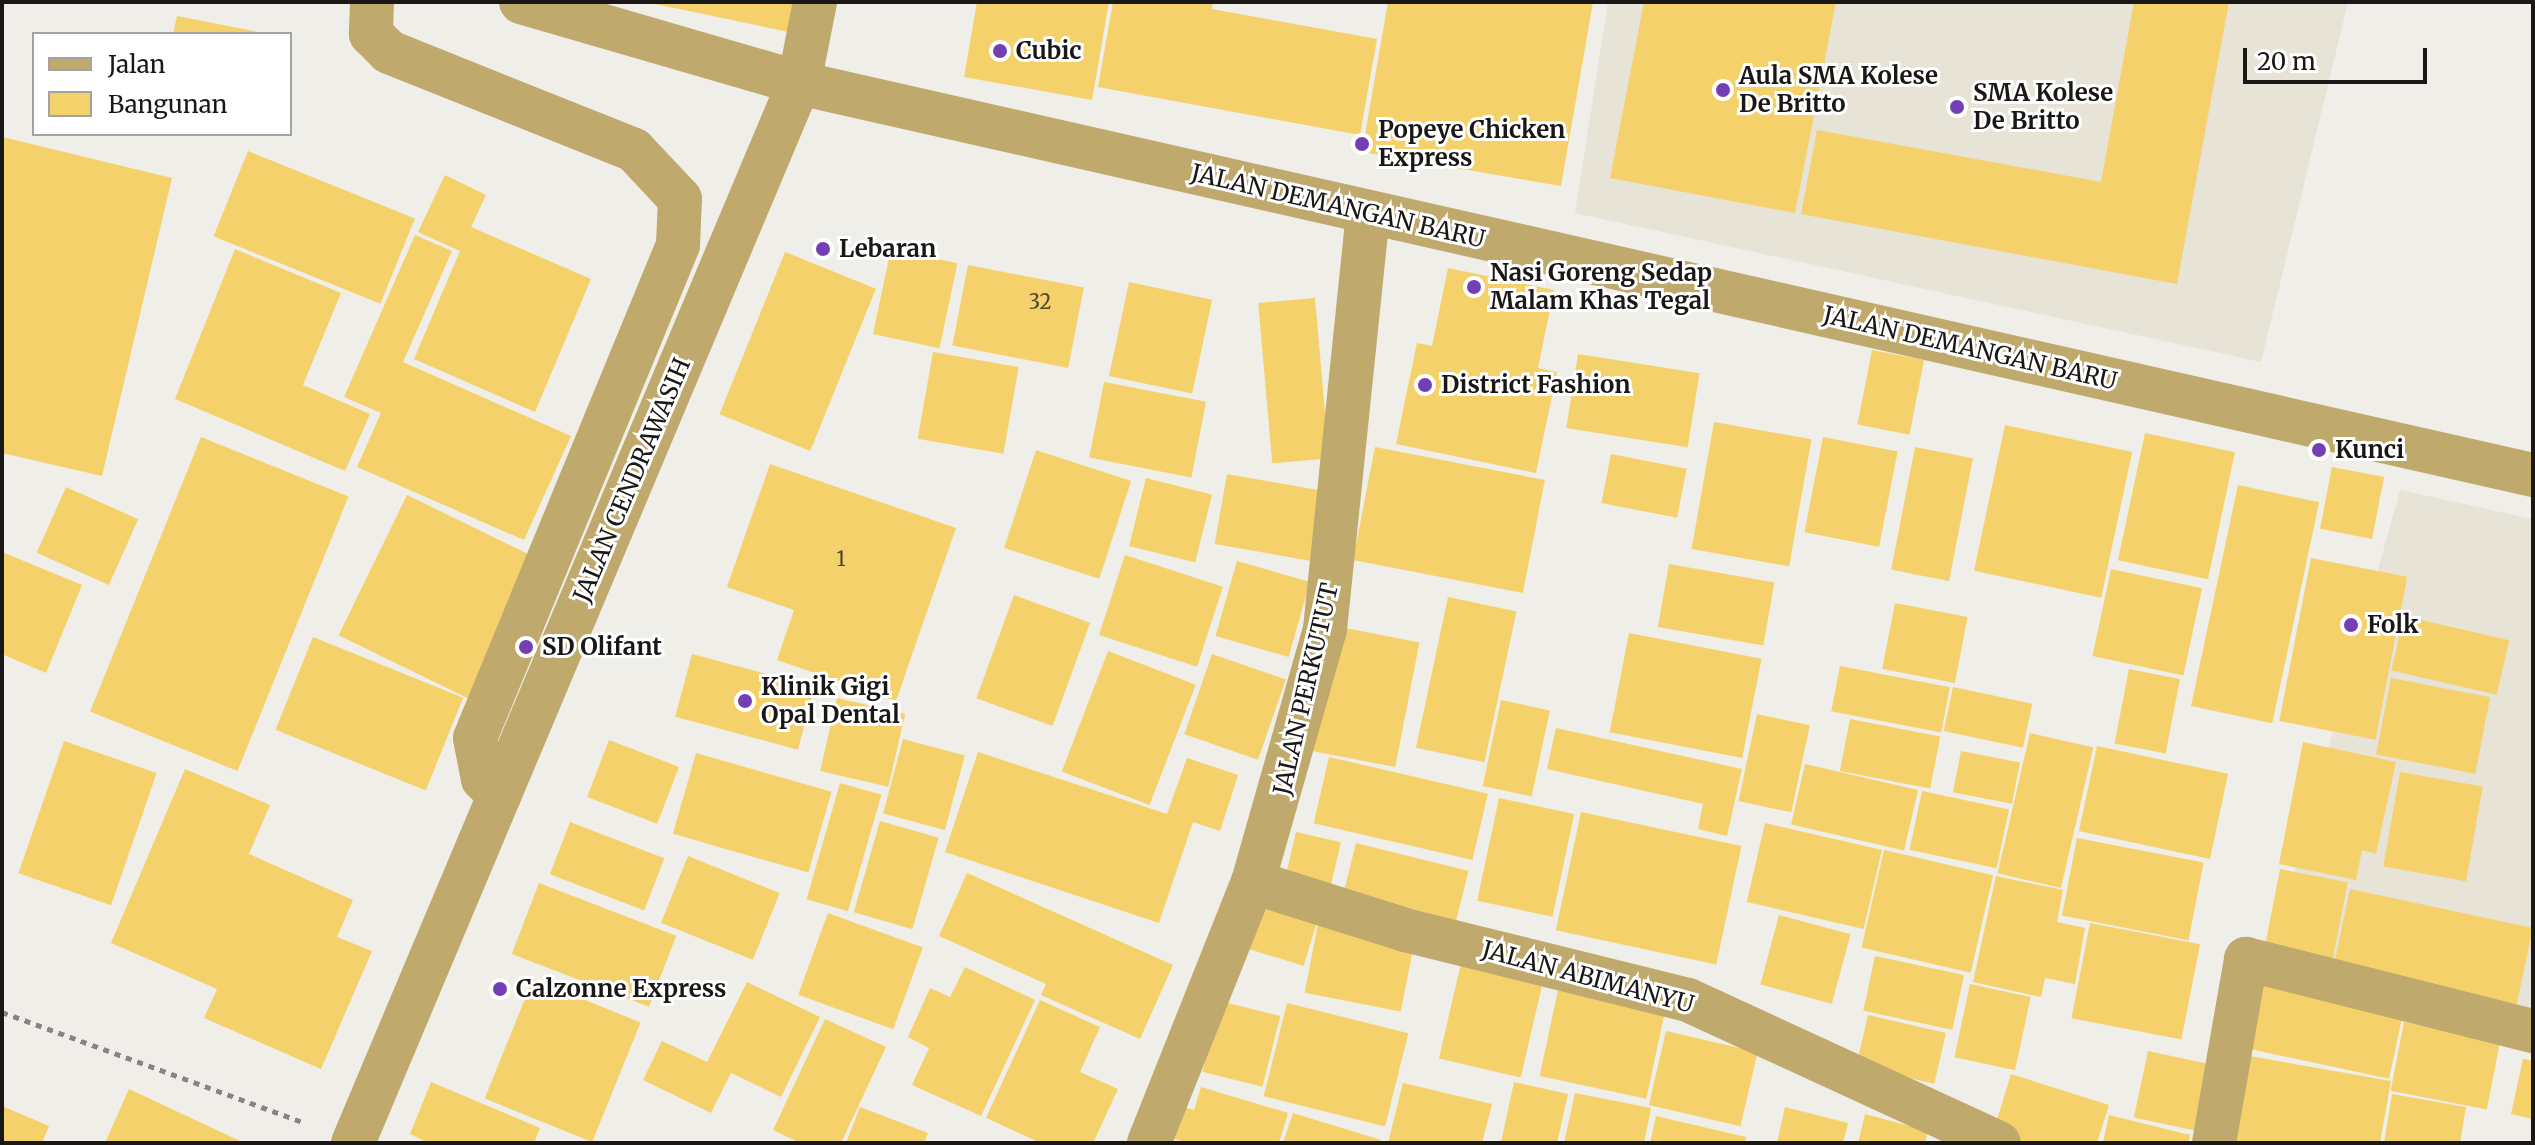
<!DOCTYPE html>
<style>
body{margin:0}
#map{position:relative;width:2535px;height:1145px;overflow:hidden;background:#f0eee8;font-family:Merriweather,serif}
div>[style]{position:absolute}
.built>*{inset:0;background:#e7e3d6}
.building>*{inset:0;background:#f4d16b;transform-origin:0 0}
.path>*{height:5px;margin-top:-2.5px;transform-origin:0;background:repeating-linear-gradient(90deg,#868581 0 6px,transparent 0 12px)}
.minor>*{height:44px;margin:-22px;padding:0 22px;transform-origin:22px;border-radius:22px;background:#bfa96c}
.dots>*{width:22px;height:22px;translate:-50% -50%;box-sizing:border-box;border:4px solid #fff;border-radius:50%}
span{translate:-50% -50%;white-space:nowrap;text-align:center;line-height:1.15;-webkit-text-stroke:6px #fff;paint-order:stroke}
.number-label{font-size:20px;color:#50462b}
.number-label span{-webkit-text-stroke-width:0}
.poi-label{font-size:24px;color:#191816;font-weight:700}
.left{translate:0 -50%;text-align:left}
.street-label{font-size:24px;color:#191816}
.frame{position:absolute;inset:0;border:4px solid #191816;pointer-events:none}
.legend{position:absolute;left:32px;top:32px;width:260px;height:104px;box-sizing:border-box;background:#fff;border:2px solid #a3a3a2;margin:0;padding:10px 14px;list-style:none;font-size:24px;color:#191816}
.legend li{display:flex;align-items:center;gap:16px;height:40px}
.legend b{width:40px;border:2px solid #a3a3a2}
.scale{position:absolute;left:2243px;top:48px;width:184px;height:36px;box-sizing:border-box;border:4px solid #191816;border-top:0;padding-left:10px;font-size:24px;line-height:28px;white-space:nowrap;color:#191816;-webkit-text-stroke:6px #fff;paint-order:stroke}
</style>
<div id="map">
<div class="built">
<div style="clip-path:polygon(1608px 2px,2348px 2px,2261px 362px,1575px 213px)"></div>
<div style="clip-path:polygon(2400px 490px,2533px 519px,2533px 1017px,2272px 952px)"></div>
</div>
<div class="building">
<div style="clip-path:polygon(646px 2px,810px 2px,803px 35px)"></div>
<div style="clip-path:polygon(977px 2px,1109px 2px,1092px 100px,964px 77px)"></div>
<div style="clip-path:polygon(1113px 2px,1213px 2px,1212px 9px,1377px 39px,1360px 135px,1098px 87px)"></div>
<div style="clip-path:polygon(1388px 2px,1593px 2px,1561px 186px,1362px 152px)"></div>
<div style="clip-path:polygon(1644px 2px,1836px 2px,1795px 213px,1610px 178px)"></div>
<div style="clip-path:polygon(2134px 2px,2229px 2px,2177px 284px,1801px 214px,1817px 130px,2101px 182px)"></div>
<div style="clip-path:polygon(177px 16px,263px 33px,262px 34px,173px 34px)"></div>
<div style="clip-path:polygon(2px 137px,172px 178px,102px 476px,2px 453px)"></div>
<div style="left:248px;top:151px;width:180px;height:92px;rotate:22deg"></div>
<div style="clip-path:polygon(445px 175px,486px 195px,471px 227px,591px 279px,535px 412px,414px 359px,460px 251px,418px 232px)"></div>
<div style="clip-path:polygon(415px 235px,452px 251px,403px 362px,571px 436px,524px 540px,357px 467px,381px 413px,344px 397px)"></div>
<div style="clip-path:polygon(235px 249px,341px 293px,303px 385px,370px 414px,345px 471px,175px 399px)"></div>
<div style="left:891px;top:249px;width:68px;height:87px;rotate:12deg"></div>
<div style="left:785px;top:252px;width:98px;height:175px;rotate:22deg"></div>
<div style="left:968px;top:265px;width:118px;height:82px;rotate:11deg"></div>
<div style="clip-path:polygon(1448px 268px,1554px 290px,1538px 368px,1557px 372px,1536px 473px,1396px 444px,1417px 343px,1432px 346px)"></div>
<div style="left:1129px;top:282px;width:85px;height:96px;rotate:12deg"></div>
<div style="left:1315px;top:298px;width:161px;height:57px;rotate:85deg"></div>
<div style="left:1872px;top:350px;width:53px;height:76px;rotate:11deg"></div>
<div style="left:933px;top:352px;width:87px;height:88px;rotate:10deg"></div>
<div style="left:1578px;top:354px;width:123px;height:75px;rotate:9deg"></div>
<div style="left:1104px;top:382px;width:104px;height:77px;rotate:11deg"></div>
<div style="left:1714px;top:422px;width:99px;height:129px;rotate:10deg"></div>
<div style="left:2005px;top:425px;width:130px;height:149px;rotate:12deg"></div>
<div style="left:2145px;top:433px;width:92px;height:130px;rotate:12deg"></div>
<div style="left:201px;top:437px;width:159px;height:296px;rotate:22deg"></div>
<div style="left:1823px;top:437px;width:76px;height:97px;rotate:11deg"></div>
<div style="left:1375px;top:447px;width:173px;height:115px;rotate:11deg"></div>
<div style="left:1915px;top:447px;width:59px;height:125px;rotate:11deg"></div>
<div style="left:1036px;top:450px;width:100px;height:103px;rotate:18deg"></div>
<div style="left:1611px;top:454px;width:77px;height:50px;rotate:11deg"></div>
<div style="clip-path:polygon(770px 464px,956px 528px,896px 701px,777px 660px,794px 610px,727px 587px)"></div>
<div style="left:2332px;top:467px;width:53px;height:63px;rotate:11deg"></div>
<div style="left:1227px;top:474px;width:105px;height:71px;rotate:10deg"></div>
<div style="left:1146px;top:478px;width:68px;height:70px;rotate:14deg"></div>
<div style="left:2238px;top:485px;width:83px;height:226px;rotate:12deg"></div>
<div style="left:66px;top:487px;width:79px;height:72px;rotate:24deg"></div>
<div style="left:407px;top:495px;width:154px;height:156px;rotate:26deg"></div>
<div style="clip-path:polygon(2px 552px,82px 585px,46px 673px,2px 654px)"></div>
<div style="left:1125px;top:555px;width:103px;height:84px;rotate:18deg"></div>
<div style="left:2311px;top:558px;width:98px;height:166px;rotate:11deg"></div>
<div style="left:1237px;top:561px;width:76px;height:78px;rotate:16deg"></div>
<div style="left:1669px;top:564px;width:107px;height:64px;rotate:10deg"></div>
<div style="left:2111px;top:569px;width:93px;height:89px;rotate:12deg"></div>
<div style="left:1014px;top:595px;width:81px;height:110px;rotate:20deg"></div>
<div style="left:1448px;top:597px;width:70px;height:154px;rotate:12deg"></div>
<div style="left:1895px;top:603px;width:74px;height:67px;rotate:11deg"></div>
<div style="left:2404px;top:616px;width:108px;height:56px;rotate:13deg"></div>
<div style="left:1335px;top:626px;width:86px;height:127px;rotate:11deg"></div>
<div style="left:1629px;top:633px;width:135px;height:101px;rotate:11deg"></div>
<div style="left:313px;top:637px;width:162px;height:100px;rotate:22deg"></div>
<div style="left:1108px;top:651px;width:94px;height:129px;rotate:21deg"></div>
<div style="left:692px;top:654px;width:127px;height:65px;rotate:15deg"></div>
<div style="left:1212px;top:654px;width:78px;height:85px;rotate:19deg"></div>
<div style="left:1840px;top:666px;width:112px;height:46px;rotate:11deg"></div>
<div style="left:2129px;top:669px;width:52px;height:76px;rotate:11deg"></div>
<div style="left:2391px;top:678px;width:101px;height:78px;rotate:11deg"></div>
<div style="left:1953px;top:687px;width:81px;height:45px;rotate:12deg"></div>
<div style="left:837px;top:698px;width:70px;height:75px;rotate:13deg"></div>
<div style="left:1501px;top:700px;width:50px;height:88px;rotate:12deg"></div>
<div style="left:1757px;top:714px;width:54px;height:89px;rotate:12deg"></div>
<div style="left:1850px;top:719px;width:92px;height:53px;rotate:11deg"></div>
<div style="clip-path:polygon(1556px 728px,1742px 769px,1727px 836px,1698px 829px,1703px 804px,1547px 769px)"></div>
<div style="left:2030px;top:733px;width:65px;height:144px;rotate:13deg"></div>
<div style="left:903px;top:739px;width:64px;height:77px;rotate:15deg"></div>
<div style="left:609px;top:740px;width:75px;height:61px;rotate:21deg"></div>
<div style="left:64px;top:741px;width:98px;height:140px;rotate:19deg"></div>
<div style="clip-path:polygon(2303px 742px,2396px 762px,2376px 854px,2362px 850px,2356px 880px,2279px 864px)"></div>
<div style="left:2097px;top:746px;width:134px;height:87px;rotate:12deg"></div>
<div style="left:1961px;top:751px;width:60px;height:42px;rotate:11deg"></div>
<div style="clip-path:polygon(978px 752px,1167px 814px,1187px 758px,1238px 775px,1220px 831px,1193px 822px,1159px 923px,945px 852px)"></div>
<div style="left:696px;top:753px;width:141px;height:84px;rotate:16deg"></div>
<div style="left:1329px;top:757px;width:163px;height:68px;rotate:13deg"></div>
<div style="left:1805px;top:764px;width:116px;height:62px;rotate:13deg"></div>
<div style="clip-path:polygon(185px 769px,270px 805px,249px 854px,353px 900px,337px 937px,372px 951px,321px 1069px,204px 1018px,217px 989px,111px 943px)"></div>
<div style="left:2400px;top:772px;width:84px;height:96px;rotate:10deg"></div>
<div style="left:840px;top:783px;width:43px;height:121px;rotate:16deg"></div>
<div style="left:1922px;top:791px;width:89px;height:60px;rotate:12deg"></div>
<div style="left:1499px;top:798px;width:77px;height:105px;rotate:12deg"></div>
<div style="left:1581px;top:812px;width:164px;height:121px;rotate:12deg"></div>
<div style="left:880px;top:821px;width:61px;height:95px;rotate:16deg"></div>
<div style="left:570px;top:822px;width:101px;height:56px;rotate:21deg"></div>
<div style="left:1765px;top:823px;width:120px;height:81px;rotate:13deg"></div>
<div style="left:1296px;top:832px;width:46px;height:50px;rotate:13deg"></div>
<div style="left:2077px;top:838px;width:129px;height:79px;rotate:11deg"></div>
<div style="left:1356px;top:843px;width:116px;height:51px;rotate:14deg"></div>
<div style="left:1884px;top:850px;width:112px;height:100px;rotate:13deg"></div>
<div style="left:688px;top:856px;width:99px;height:72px;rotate:22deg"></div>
<div style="left:2280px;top:869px;width:69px;height:87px;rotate:11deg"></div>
<div style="clip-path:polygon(967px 873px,1173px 965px,1140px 1039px,1041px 995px,1046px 984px,939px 936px)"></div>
<div style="clip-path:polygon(1996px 876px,2063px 890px,2057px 922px,2085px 928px,2075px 984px,2045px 978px,2041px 997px,1973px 982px)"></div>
<div style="left:539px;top:883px;width:147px;height:76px;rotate:21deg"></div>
<div style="left:2350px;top:889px;width:187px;height:80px;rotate:12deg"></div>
<div style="left:1256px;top:899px;width:65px;height:50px;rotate:17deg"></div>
<div style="left:828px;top:913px;width:101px;height:87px;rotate:20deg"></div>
<div style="left:1779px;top:915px;width:74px;height:72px;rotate:15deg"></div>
<div style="left:2090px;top:923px;width:112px;height:97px;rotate:11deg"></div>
<div style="left:1318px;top:924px;width:98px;height:70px;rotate:11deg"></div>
<div style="left:1875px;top:956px;width:91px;height:56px;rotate:12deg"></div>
<div style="left:1461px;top:963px;width:84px;height:98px;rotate:13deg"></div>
<div style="clip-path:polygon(965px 967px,1035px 1000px,981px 1116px,912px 1085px,929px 1048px,908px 1037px,930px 988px,950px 997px)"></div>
<div style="left:533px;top:979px;width:116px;height:129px;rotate:22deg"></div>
<div style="clip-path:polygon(747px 982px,820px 1017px,781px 1097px,731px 1073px,711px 1113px,643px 1080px,662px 1041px,707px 1062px)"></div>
<div style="left:1970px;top:984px;width:62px;height:75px;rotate:12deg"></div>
<div style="left:2261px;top:984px;width:145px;height:66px;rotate:12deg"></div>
<div style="left:1558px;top:990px;width:109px;height:88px;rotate:12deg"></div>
<div style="clip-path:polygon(1040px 1000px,1100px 1027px,1080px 1072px,1118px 1089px,1093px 1143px,1041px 1143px,986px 1118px)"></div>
<div style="left:1220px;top:1001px;width:62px;height:73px;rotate:14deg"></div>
<div style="left:1287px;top:1003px;width:125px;height:96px;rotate:14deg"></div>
<div style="left:1868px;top:1015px;width:80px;height:52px;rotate:13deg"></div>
<div style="clip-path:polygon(825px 1019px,886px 1047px,841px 1143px,800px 1143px,773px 1130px)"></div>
<div style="left:2404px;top:1022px;width:98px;height:70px;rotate:11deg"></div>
<div style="left:1666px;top:1031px;width:94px;height:76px;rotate:13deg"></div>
<div style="left:2148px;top:1051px;width:62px;height:68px;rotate:12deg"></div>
<div style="clip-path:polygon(2250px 1056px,2391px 1081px,2380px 1143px,2235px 1143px)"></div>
<div style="clip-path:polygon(2523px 1059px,2533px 1061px,2533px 1119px,2511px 1114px)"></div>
<div style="clip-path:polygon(2011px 1074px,2109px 1105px,2097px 1143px,2016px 1143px,1992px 1136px)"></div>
<div style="clip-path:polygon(431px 1082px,540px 1128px,534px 1143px,428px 1143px,410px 1134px)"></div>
<div style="clip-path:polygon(1514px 1082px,1568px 1094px,1557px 1143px,1501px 1142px)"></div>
<div style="clip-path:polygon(1403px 1083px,1492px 1104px,1482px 1143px,1388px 1143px)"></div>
<div style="clip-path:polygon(1201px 1087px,1288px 1113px,1279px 1143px,1189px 1143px,1161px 1135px,1171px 1103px,1194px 1110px)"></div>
<div style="clip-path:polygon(129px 1089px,240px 1141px,238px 1143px,105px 1143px)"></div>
<div style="clip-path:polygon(1575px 1093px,1651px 1108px,1644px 1143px,1564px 1143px)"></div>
<div style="clip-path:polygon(2392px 1094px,2466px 1107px,2460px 1143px,2384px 1143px)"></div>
<div style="clip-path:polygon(2px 1106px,49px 1126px,42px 1143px,2px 1143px)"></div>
<div style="clip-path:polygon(860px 1107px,928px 1133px,924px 1143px,846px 1143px)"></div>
<div style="clip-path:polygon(1785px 1107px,1848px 1123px,1843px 1143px,1777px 1143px)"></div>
<div style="clip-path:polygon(1293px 1113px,1381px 1140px,1379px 1143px,1283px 1143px)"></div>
<div style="clip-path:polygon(1865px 1114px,1928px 1131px,1925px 1143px,1858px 1143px)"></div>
<div style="clip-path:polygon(2109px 1115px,2190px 1135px,2188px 1143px,2103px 1143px)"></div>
<div style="clip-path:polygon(1656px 1116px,1746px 1137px,1745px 1143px,1650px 1143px)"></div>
</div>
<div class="path">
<div style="left:2px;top:1012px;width:323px;rotate:20.1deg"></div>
</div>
<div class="minor">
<div style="left:372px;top:2px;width:32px;rotate:92deg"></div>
<div style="left:371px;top:34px;width:25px;rotate:45deg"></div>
<div style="left:389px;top:52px;width:264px;rotate:21.8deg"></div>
<div style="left:634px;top:150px;width:67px;rotate:46.8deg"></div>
<div style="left:680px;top:199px;width:46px;rotate:92.5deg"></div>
<div style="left:678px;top:245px;width:533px;rotate:112.38deg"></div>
<div style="left:475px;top:738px;width:42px;rotate:79deg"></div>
<div style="left:483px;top:779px;width:23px;rotate:45deg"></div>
<div style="left:521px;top:2px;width:290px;rotate:16.2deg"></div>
<div style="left:799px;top:83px;width:1778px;rotate:12.74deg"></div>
<div style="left:1253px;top:882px;width:159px;rotate:17.5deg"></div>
<div style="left:1405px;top:930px;width:292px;rotate:13.9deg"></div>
<div style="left:1688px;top:1000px;width:342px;rotate:24.7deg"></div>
<div style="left:353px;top:1143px;width:1150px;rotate:-67.18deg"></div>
<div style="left:799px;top:83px;width:83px;rotate:-78.8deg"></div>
<div style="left:1149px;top:1143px;width:281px;rotate:-68.3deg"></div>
<div style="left:1253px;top:882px;width:263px;rotate:-74.1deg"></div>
<div style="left:1325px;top:629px;width:418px;rotate:-84.1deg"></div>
<div style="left:2214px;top:1143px;width:187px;rotate:-80.1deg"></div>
<div style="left:2246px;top:959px;width:296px;rotate:14.1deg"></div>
</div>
<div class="dots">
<div style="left:1000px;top:51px;background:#743fb5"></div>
<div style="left:1723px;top:90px;background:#743fb5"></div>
<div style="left:1957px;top:107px;background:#743fb5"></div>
<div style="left:1362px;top:144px;background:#743fb5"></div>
<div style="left:823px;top:249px;background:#743fb5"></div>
<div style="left:1474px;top:287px;background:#743fb5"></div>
<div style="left:1425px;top:385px;background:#743fb5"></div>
<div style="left:2319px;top:450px;background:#743fb5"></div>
<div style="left:2351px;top:625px;background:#743fb5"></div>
<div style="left:526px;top:647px;background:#743fb5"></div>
<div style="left:745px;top:701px;background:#743fb5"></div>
<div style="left:500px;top:989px;background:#743fb5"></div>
</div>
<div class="number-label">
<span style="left:1040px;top:301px">32</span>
<span style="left:841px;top:558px">1</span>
</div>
<div class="poi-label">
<span class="left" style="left:1016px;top:51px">Cubic</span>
<span class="left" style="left:1739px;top:90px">Aula SMA Kolese<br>De Britto</span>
<span class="left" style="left:1973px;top:107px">SMA Kolese<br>De Britto</span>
<span class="left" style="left:1378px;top:144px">Popeye Chicken<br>Express</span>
<span class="left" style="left:839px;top:249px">Lebaran</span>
<span class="left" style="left:1490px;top:287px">Nasi Goreng Sedap<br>Malam Khas Tegal</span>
<span class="left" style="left:1441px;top:385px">District Fashion</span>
<span class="left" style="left:2335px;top:450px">Kunci</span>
<span class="left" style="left:2367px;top:625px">Folk</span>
<span class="left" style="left:542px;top:647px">SD Olifant</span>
<span class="left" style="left:761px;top:701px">Klinik Gigi<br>Opal Dental</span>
<span class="left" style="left:516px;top:989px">Calzonne Express</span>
</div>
<div class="street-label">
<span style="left:1338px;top:206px;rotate:13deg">JALAN DEMANGAN BARU</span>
<span style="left:1970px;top:348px;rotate:13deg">JALAN DEMANGAN BARU</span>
<span style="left:632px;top:480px;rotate:-67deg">JALAN CENDRAWASIH</span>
<span style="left:1306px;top:689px;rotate:-77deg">JALAN PERKUTUT</span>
<span style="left:1588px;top:977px;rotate:15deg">JALAN ABIMANYU</span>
</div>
<div class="frame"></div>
<ul class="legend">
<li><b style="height:10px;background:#bfa96c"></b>Jalan</li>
<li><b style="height:22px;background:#f4d16b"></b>Bangunan</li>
</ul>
<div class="scale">20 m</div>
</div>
